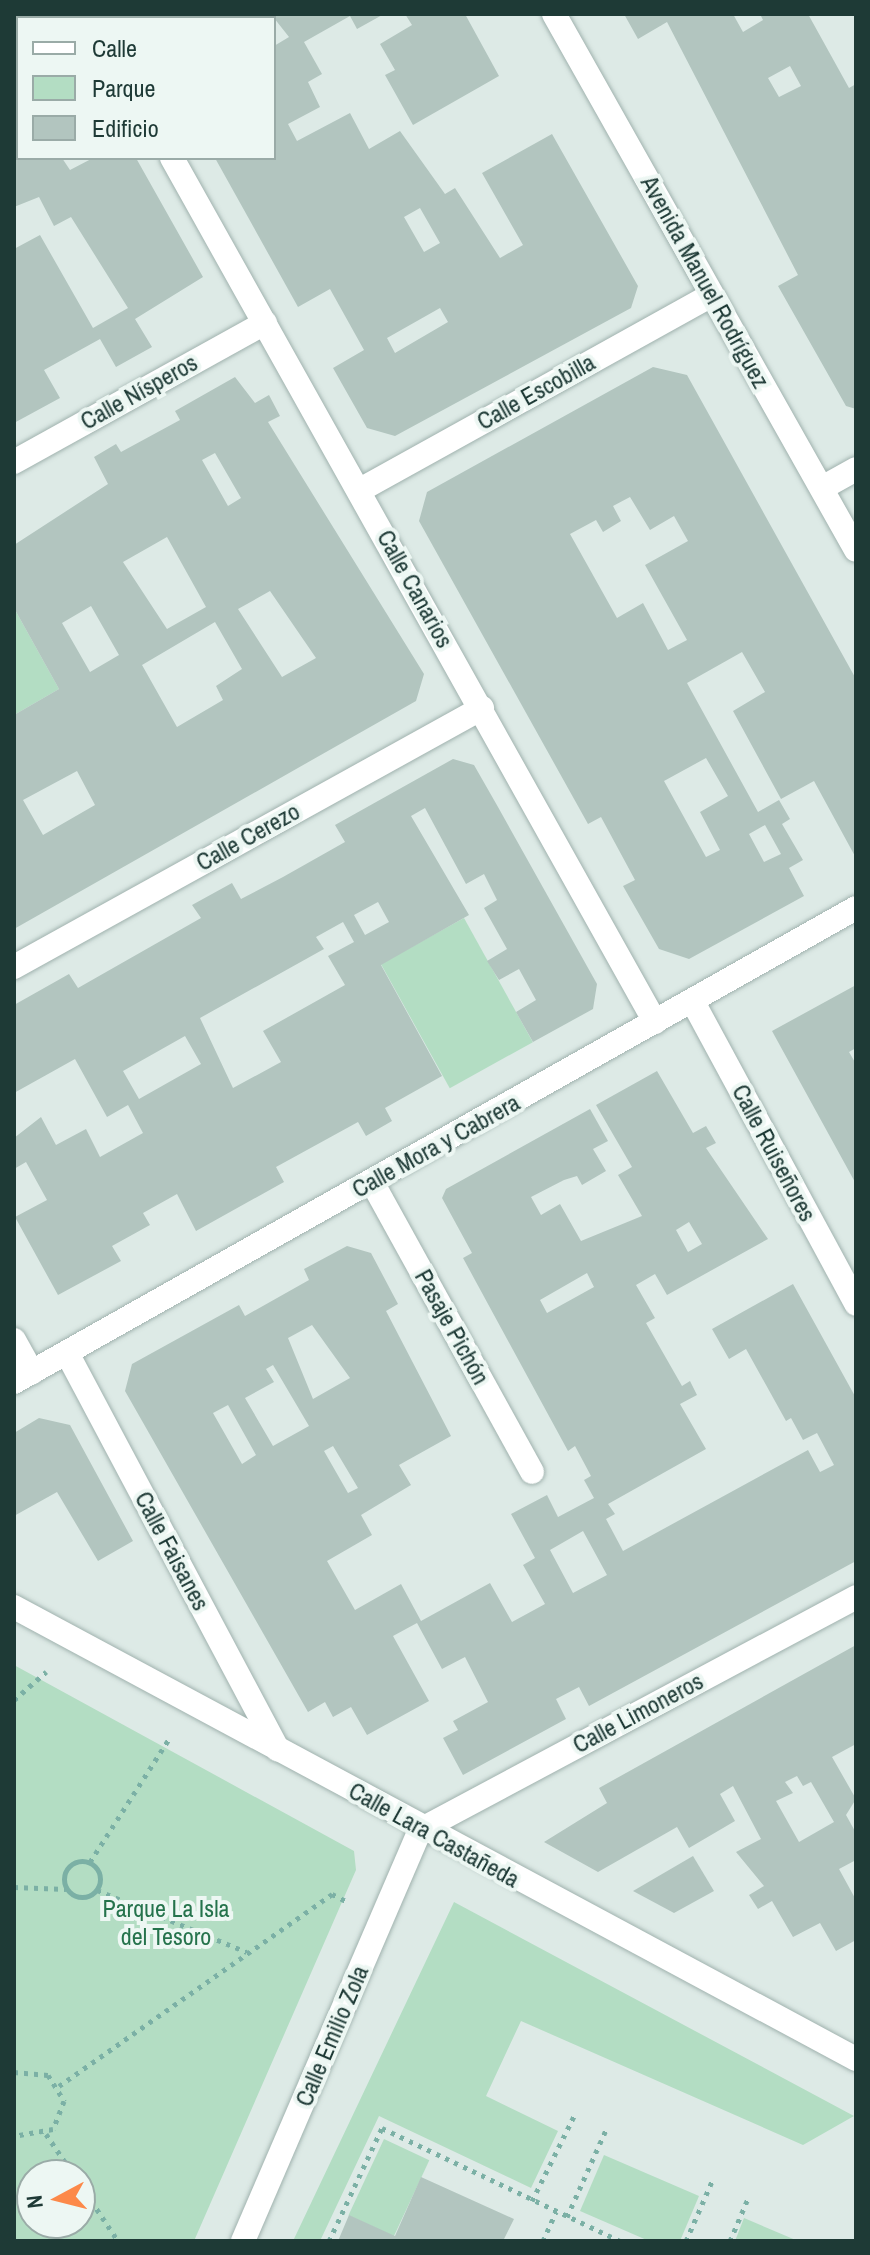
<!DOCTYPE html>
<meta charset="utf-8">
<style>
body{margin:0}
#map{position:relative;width:870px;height:2255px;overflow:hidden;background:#ddeae6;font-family:"Archivo Narrow",sans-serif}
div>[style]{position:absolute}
.green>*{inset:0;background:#b3ddc3;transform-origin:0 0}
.building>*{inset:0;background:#b2c5bf}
.path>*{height:5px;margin-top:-2.5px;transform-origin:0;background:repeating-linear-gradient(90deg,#7bb0a5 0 4px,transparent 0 10px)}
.path>.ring{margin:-2.5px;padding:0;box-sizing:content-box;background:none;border:5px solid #7bb0a5;border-radius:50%}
.roads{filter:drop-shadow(0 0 2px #a0b2ae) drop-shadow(0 0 2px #a0b2ae)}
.lane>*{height:24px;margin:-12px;padding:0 12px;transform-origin:12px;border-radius:12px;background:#fff}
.street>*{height:24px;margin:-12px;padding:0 12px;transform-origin:12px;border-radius:12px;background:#fff}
.secondary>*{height:24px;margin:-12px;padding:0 12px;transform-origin:12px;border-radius:12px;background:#fff}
span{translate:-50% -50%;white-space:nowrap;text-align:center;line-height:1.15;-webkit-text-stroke:8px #edf7f3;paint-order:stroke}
.street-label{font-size:24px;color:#1e3a36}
.park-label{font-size:24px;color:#25734c}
.frame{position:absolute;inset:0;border:16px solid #1e3a36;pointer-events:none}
.legend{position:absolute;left:16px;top:16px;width:260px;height:144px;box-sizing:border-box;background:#edf7f3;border:2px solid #9aaba7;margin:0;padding:10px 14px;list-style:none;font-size:24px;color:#1e3a36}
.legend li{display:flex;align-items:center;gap:16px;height:40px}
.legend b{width:40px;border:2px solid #9aaba7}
.north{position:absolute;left:16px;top:2159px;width:80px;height:80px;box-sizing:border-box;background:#edf7f3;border:2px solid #9aaba7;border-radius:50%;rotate:263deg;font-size:22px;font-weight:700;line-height:32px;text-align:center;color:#1e3a36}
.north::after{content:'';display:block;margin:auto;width:28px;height:36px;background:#fc8949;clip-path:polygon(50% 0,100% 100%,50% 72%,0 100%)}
</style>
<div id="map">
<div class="green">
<div style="clip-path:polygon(14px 608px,59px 689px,14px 715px)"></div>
<div style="left:464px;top:918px;width:142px;height:95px;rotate:61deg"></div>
<div style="clip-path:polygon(evenodd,14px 1665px,354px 1851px,356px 1870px,194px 2241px,14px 2241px,14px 1665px,80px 2175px,80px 2223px,32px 2223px,32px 2175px,80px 2175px)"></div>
<div style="clip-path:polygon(454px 1902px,854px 2116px,803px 2145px,521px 2021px,486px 2096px,558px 2131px,531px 2188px,379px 2116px,320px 2241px,293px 2241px)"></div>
<div style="left:384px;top:2139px;width:50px;height:84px;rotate:25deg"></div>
<div style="clip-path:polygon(604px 2155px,699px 2196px,680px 2241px,649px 2241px,580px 2211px)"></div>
<div style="clip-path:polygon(744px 2218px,798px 2241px,735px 2241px)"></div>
</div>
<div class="building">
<div style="clip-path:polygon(evenodd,148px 14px,384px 14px,357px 29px,350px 16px,304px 42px,322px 74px,308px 82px,320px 107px,288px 124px,297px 141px,350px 113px,369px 149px,400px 131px,445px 194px,455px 188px,500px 258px,523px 245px,482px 173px,552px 134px,638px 286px,631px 308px,395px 436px,367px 428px,333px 368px,364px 350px,330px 289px,298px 307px,215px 158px,274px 158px,274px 46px,289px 37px,274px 18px,148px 14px,420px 208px,440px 243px,424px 252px,404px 217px,420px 208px,148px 14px,440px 308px,448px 322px,395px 353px,387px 338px,440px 308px)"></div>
<div style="clip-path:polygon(405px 14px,465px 14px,499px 76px,413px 125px,385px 75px,395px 70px,380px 44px,412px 25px)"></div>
<div style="clip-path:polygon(evenodd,624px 14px,733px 14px,743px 32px,763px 20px,760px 14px,808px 14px,849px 88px,856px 84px,856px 409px,846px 406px,778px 286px,798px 275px,667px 22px,638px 39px,624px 14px,790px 66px,801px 86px,779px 97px,768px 78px,790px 66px)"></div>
<div style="clip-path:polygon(18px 80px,18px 158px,62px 158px,70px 170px,93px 158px,136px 158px,203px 277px,135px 319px,152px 347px,116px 367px,100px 339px,44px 370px,60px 398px,14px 423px,14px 249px,40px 235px,93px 328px,128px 308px,71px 217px,54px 226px,39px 197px,14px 207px)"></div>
<div style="clip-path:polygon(evenodd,653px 367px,687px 375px,856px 679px,856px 858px,814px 781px,781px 799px,733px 711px,765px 692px,742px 652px,687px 683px,758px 812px,779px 800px,790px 819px,782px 824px,803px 860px,789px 868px,804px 896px,689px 959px,659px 949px,623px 886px,635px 880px,601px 817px,588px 824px,419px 521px,427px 492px,653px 367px,630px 497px,650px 530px,674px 516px,688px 541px,645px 565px,687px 640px,668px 650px,643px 603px,617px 618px,570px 534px,596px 520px,603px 532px,621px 521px,613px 506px,630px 497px,653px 367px,706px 758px,728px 796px,700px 812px,720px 850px,706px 857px,664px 781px,706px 758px,653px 367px,765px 825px,781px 854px,764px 862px,749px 834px,765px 825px)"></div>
<div style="clip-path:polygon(evenodd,235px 377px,255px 403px,269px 395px,280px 416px,268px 422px,424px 674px,416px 701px,14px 929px,14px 715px,59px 689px,14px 608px,14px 545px,108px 484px,94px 457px,116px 444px,121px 452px,180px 420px,175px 411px,235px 377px,215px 453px,241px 498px,228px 506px,202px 460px,215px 453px,235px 377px,167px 537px,206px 607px,167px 629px,123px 562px,167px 537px,235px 377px,270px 591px,316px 658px,282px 677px,238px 609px,270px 591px,235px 377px,91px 606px,119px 655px,90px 672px,62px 623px,91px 606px,235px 377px,215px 622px,242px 669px,216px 686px,223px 700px,177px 727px,142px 665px,215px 622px,235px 377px,77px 771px,95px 805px,43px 835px,23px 800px,77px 771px)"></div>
<div style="clip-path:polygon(evenodd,453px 759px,474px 765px,498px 807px,597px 984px,593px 1009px,533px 1042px,516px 1012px,536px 1000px,519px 969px,499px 980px,487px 961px,507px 949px,484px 908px,497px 900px,484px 874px,466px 884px,425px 808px,411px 816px,469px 915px,381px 965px,442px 1076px,385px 1108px,392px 1121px,366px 1136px,358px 1122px,276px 1167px,284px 1182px,196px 1231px,177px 1194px,143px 1213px,150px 1225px,112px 1246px,121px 1261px,58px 1295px,15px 1217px,47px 1200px,26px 1162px,14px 1169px,14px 1138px,41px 1117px,56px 1145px,86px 1129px,100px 1157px,143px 1133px,128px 1105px,107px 1117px,75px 1059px,14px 1093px,14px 1005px,69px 974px,78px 988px,201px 918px,192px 905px,232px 883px,241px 899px,283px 877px,345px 842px,335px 825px,453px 759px,378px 902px,389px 922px,365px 935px,354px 915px,378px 902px,453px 759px,343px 922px,354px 942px,328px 956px,345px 985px,263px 1031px,281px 1062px,233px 1088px,200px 1018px,324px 949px,316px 937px,343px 922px,453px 759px,185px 1036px,201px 1064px,139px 1099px,123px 1071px,185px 1036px)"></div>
<div style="clip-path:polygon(856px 985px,856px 1048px,849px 1052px,856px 1064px,856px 1184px,772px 1031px)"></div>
<div style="clip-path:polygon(evenodd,657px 1071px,693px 1133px,706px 1126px,716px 1143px,706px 1148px,768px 1239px,667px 1295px,655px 1274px,636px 1285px,655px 1318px,646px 1323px,682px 1386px,690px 1381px,697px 1395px,680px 1404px,706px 1449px,608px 1504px,615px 1514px,606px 1519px,623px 1551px,808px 1450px,820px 1472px,834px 1465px,817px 1433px,803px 1440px,791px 1418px,786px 1421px,746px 1349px,729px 1359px,712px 1329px,793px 1284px,856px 1398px,856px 1561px,589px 1706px,579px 1687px,556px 1699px,566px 1719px,463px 1775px,443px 1738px,458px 1730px,453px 1721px,488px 1702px,465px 1657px,442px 1669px,417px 1623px,393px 1636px,429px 1701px,367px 1735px,351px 1707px,333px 1717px,325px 1702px,308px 1712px,125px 1391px,132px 1364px,239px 1305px,245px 1316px,309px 1280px,304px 1269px,347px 1246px,371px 1253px,398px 1304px,386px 1311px,451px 1436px,399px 1465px,411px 1485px,361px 1515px,372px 1535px,327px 1561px,355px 1610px,401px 1584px,421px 1621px,490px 1583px,512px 1622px,545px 1604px,523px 1565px,535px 1558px,511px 1514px,547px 1495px,558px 1517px,594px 1498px,584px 1480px,591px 1476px,575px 1446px,568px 1451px,463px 1258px,472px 1253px,442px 1198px,446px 1189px,590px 1109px,608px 1141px,593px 1149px,606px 1171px,582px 1185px,577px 1176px,564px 1180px,531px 1197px,541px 1215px,560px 1204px,581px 1241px,642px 1216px,618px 1175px,632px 1167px,596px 1105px,657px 1071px,689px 1222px,702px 1244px,688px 1252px,676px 1230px,689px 1222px,657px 1071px,587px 1273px,594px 1287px,547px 1313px,540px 1300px,587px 1273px,657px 1071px,312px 1325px,350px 1378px,313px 1399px,288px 1338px,312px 1325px,657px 1071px,273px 1365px,309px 1426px,273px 1446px,245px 1398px,274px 1382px,266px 1369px,273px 1365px,657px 1071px,228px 1405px,256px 1455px,242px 1464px,213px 1413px,228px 1405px,657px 1071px,333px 1446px,358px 1488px,348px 1493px,324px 1451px,333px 1446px,657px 1071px,583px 1531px,607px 1575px,573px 1593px,550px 1550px,583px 1531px)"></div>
<div style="clip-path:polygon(39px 1418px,70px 1425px,133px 1541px,98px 1561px,57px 1492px,14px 1516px,14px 1433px)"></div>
<div style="clip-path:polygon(evenodd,856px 1645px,856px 1744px,832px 1757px,856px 1799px,846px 1815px,856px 1833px,856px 1860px,839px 1869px,856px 1900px,856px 1940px,836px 1951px,820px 1923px,793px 1937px,772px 1901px,758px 1909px,749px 1895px,764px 1886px,736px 1852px,761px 1839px,733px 1786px,720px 1794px,735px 1821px,689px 1848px,677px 1827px,598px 1872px,544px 1842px,607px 1803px,599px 1788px,856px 1645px,797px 1776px,803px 1786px,811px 1782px,834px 1822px,799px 1842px,776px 1801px,793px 1793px,785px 1782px,797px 1776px)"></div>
<div style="clip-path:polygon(693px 1856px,714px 1891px,674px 1913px,633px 1891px)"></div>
<div style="clip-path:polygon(421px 2177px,514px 2219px,503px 2241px,338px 2241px,349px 2215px,395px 2236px)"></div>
</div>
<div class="path">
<div style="left:14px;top:1700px;width:43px;rotate:-41.2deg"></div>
<div class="ring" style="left:64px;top:1861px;width:31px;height:31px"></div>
<div style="left:90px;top:1862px;width:146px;rotate:-57.3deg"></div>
<div style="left:14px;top:1887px;width:52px;rotate:2.2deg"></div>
<div style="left:97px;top:1890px;width:162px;rotate:22.5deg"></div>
<div style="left:14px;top:2072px;width:34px;rotate:5deg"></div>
<div style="left:48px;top:2075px;width:31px;rotate:58deg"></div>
<div style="left:64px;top:2101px;width:30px;rotate:111deg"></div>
<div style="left:53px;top:2129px;width:40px;rotate:170deg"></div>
<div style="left:59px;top:2086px;width:334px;rotate:-35.1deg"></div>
<div style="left:332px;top:1894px;width:16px;rotate:27deg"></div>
<div style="left:46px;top:2134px;width:50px;rotate:55.7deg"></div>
<div style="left:80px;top:2184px;width:69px;rotate:56.3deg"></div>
<div style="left:532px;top:2201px;width:97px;rotate:-63.7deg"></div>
<div style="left:567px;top:2217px;width:95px;rotate:-65.9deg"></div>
<div style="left:329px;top:2241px;width:125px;rotate:-64.9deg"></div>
<div style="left:382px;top:2128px;width:263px;rotate:25.4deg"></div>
<div style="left:543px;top:2241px;width:32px;rotate:-66deg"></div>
<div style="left:686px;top:2241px;width:68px;rotate:-66.5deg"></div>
<div style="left:730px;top:2241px;width:49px;rotate:-67.1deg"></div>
</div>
<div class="roads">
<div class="lane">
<div style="left:372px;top:1182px;width:331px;rotate:61.1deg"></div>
</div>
<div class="street">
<div style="left:90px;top:14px;width:5px;rotate:53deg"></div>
<div style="left:554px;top:14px;width:615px;rotate:60.6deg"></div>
<div style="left:63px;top:18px;width:9px;rotate:-27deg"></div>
<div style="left:14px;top:44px;width:4px;rotate:-27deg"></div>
<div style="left:172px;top:158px;width:990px;rotate:60.79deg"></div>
<div style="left:14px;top:462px;width:287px;rotate:-29deg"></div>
<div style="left:822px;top:488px;width:39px;rotate:-29deg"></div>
<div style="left:360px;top:490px;width:402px;rotate:-29deg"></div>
<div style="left:14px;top:967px;width:535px;rotate:-28.96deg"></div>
<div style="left:693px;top:1002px;width:343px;rotate:61.6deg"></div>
<div style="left:14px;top:1340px;width:37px;rotate:61deg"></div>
<div style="left:67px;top:1353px;width:449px;rotate:62deg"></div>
<div style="left:14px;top:1382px;width:966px;rotate:-29.38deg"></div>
<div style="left:243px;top:2241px;width:447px;rotate:-66.7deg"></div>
<div style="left:420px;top:1830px;width:494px;rotate:-28.1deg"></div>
</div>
<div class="secondary">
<div style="left:14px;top:1607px;width:956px;rotate:28.23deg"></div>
</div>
</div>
<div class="street-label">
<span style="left:705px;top:282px;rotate:61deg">Avenida Manuel Rodríguez</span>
<span style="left:139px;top:392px;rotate:-29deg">Calle Nísperos</span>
<span style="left:536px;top:392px;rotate:-29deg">Calle Escobilla</span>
<span style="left:415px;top:589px;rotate:61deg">Calle Canarios</span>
<span style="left:248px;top:837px;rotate:-29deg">Calle Cerezo</span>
<span style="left:436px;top:1146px;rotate:-29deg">Calle Mora y Cabrera</span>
<span style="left:774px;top:1153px;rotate:62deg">Calle Ruiseñores</span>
<span style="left:452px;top:1327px;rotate:61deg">Pasaje Pichón</span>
<span style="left:172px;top:1551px;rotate:62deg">Calle Faisanes</span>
<span style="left:638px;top:1713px;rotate:-28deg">Calle Limoneros</span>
<span style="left:434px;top:1835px;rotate:29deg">Calle Lara Castañeda</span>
<span style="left:332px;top:2036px;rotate:-67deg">Calle Emilio Zola</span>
</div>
<div class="park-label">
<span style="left:166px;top:1923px">Parque La Isla<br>del Tesoro</span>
</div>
<div class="frame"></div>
<ul class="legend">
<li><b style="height:10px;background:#fff"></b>Calle</li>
<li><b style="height:22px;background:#b3ddc3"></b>Parque</li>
<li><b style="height:22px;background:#b2c5bf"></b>Edificio</li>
</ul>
<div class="north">N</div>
</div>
